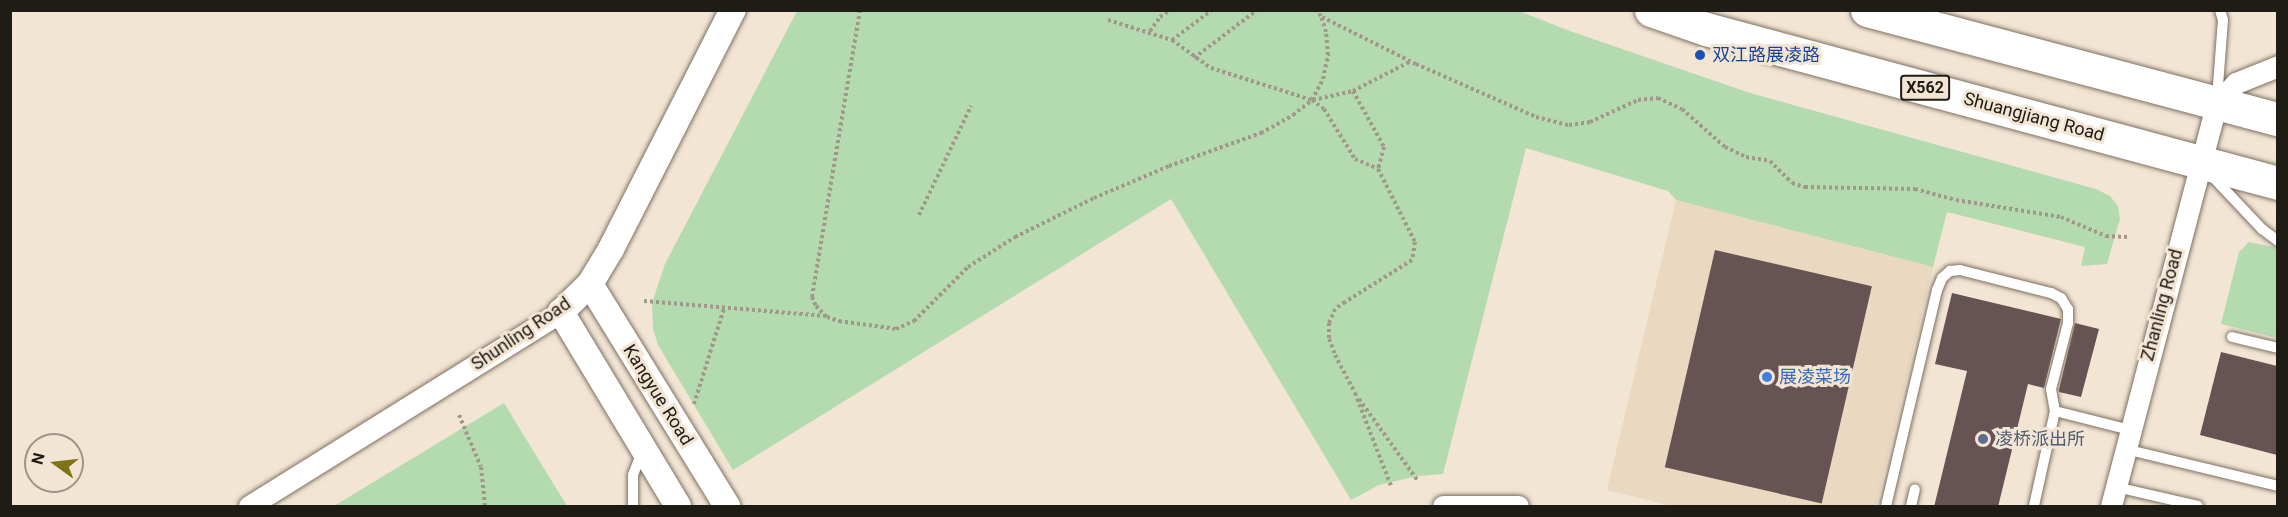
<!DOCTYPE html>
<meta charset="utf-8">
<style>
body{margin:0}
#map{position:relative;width:2288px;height:517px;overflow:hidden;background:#f3e5d4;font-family:Roboto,"Noto Sans SC",sans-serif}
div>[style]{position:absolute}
.built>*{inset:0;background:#ead8c1}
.green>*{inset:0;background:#b4dab0}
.building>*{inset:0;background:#675353;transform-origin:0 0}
.path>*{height:4px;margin-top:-2px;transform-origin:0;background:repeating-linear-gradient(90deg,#a1978a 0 3px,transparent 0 6px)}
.roads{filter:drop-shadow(0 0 2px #7d7162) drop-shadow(0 0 2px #7d7162)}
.service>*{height:10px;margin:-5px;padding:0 5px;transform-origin:5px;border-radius:5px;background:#fff}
.minor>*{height:21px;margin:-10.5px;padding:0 10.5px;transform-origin:10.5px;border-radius:10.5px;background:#fff}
.tertiary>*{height:26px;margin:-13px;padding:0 13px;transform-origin:13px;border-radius:13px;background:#fff}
.primary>*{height:33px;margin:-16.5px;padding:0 16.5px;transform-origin:16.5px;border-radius:16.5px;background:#fff}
.dots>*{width:16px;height:16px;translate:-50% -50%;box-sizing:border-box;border:3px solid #f3e5d4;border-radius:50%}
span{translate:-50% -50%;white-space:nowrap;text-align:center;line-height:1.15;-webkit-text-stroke:6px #f3e5d4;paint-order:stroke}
.shield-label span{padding:2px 4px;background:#f3e5d4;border:2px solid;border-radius:4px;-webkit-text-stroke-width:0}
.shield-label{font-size:16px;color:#1f1b15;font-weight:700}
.transit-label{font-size:18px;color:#164399}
.left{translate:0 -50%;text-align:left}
.street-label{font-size:18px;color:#1f1b15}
.shop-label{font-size:18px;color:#366cbe}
.service-label{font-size:18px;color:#4e5e75}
.frame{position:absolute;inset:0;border:12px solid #1f1b15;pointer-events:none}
.north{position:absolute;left:24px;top:433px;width:60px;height:60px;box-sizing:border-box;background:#f3e5d4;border:2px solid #9e9488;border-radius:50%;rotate:285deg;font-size:16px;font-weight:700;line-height:24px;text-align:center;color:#1f1b15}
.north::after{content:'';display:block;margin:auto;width:21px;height:27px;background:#807315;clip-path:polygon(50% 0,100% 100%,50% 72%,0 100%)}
</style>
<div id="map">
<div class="built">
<div style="clip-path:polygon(1676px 200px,1933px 267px,1876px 506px,1672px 506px,1607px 490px)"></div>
</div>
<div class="green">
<div style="clip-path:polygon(797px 11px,1519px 11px,1570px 31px,1750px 93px,2096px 189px,2110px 196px,2118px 206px,2120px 219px,2107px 264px,2081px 266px,2085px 247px,1947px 212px,1933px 267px,1676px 200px,1668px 191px,1526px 148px,1443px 474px,1418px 476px,1379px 485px,1351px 500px,1171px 199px,733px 470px,658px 345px,653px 328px,652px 303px,665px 264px)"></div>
<div style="clip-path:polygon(2249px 242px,2277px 248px,2277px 338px,2221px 324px,2239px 252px)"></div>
<div style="clip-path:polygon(504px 403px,567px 506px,334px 506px)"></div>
</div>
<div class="building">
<div style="left:1715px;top:250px;width:161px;height:223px;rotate:13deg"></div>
<div style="clip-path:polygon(1952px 293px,2061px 319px,2044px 388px,2028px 384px,1998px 507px,1934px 507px,1967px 371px,1935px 364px)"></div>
<div style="clip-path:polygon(2075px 323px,2099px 329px,2081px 397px,2059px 392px,2059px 389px)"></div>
<div style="clip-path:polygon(2221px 352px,2277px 366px,2277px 455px,2200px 435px)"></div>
</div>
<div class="path">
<div style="left:860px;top:10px;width:291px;rotate:99.5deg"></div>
<div style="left:812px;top:297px;width:10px;rotate:66deg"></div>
<div style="left:816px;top:306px;width:16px;rotate:45deg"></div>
<div style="left:827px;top:317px;width:13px;rotate:18deg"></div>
<div style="left:839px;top:321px;width:58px;rotate:8deg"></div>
<div style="left:896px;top:329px;width:20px;rotate:-24deg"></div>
<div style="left:914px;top:321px;width:76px;rotate:-45deg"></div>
<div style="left:968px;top:267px;width:56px;rotate:-32.6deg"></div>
<div style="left:1015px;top:237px;width:88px;rotate:-26.3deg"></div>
<div style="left:1094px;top:198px;width:82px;rotate:-23.1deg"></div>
<div style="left:1169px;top:166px;width:98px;rotate:-19.7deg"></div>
<div style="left:1261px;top:133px;width:37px;rotate:-29deg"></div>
<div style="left:1293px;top:115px;width:24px;rotate:-38deg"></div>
<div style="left:1312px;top:100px;width:24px;rotate:-62deg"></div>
<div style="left:1323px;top:79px;width:25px;rotate:-78deg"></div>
<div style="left:1328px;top:55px;width:23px;rotate:-95deg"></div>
<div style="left:1326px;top:32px;width:17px;rotate:-107deg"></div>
<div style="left:1321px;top:16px;width:8px;rotate:-130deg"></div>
<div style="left:1322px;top:17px;width:105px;rotate:26.6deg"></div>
<div style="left:1416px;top:64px;width:131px;rotate:23.8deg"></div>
<div style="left:1536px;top:117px;width:34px;rotate:14deg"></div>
<div style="left:1569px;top:125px;width:21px;rotate:-8deg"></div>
<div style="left:1590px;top:122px;width:53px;rotate:-24.6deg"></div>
<div style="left:1638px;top:100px;width:20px;rotate:-6deg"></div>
<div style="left:1658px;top:98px;width:26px;rotate:25deg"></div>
<div style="left:1682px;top:109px;width:57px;rotate:41.5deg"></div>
<div style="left:1725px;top:147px;width:23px;rotate:25deg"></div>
<div style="left:1746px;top:157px;width:24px;rotate:9deg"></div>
<div style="left:1770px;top:161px;width:31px;rotate:45deg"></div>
<div style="left:1792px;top:183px;width:14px;rotate:17deg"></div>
<div style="left:1805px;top:187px;width:110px;rotate:1deg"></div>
<div style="left:1915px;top:189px;width:42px;rotate:15deg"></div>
<div style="left:1956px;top:200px;width:106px;rotate:9.2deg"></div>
<div style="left:2061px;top:217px;width:49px;rotate:22.9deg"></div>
<div style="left:2106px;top:236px;width:21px;rotate:3deg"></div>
<div style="left:1108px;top:20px;width:67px;rotate:17.4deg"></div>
<div style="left:1172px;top:40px;width:48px;rotate:35.7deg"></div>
<div style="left:1211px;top:68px;width:106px;rotate:17.6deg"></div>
<div style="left:1312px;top:100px;width:15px;rotate:37deg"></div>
<div style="left:1324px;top:109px;width:59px;rotate:58.2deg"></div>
<div style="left:1355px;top:159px;width:25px;rotate:23deg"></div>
<div style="left:1378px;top:169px;width:82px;rotate:63.1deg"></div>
<div style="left:1415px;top:242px;width:18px;rotate:99deg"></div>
<div style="left:1412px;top:260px;width:79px;rotate:147.9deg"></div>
<div style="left:1345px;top:302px;width:12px;rotate:145deg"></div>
<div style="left:1335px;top:309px;width:15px;rotate:113deg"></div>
<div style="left:1329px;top:323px;width:16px;rotate:90deg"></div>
<div style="left:1329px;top:339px;width:17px;rotate:69deg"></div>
<div style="left:1335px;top:355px;width:43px;rotate:62.2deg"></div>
<div style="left:1355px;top:393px;width:100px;rotate:68.8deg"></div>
<div style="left:1150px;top:31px;width:17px;rotate:-54deg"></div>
<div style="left:1160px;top:17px;width:12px;rotate:-35deg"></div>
<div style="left:1172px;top:40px;width:50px;rotate:-36.9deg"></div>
<div style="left:1194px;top:58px;width:79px;rotate:-37.3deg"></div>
<div style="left:1353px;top:91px;width:64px;rotate:61deg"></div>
<div style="left:1384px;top:147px;width:23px;rotate:105deg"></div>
<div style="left:1313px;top:100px;width:41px;rotate:-12.7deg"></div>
<div style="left:1353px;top:91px;width:65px;rotate:-27.3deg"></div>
<div style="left:919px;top:215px;width:121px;rotate:-64.5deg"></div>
<div style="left:644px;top:301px;width:183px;rotate:4.7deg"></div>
<div style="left:1359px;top:399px;width:101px;rotate:54.3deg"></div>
<div style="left:694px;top:404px;width:101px;rotate:-72.6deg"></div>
<div style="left:459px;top:415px;width:56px;rotate:67.1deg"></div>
<div style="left:481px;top:467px;width:39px;rotate:84deg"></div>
</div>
<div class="roads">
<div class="service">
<div style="left:2217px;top:98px;width:78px;rotate:-85.6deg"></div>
<div style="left:2223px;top:20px;width:10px;rotate:-107deg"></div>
<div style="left:2212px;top:176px;width:73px;rotate:46.7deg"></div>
<div style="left:2262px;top:229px;width:20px;rotate:37deg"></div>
<div style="left:2232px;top:337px;width:47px;rotate:13.4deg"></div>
<div style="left:2055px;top:411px;width:77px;rotate:14.2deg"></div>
<div style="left:2125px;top:449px;width:157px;rotate:13.6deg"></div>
<div style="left:2116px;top:487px;width:84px;rotate:13deg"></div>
<div style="left:633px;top:506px;width:31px;rotate:-90deg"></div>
<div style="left:633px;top:475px;width:26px;rotate:-69deg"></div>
<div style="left:1886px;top:506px;width:222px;rotate:-76.7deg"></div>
<div style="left:1937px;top:290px;width:13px;rotate:-67deg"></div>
<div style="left:1942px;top:278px;width:11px;rotate:-41deg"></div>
<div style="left:1950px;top:271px;width:10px;rotate:-6deg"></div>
<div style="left:1960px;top:270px;width:94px;rotate:14.2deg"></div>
<div style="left:2051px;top:293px;width:11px;rotate:27deg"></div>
<div style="left:2061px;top:298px;width:13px;rotate:58deg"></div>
<div style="left:2068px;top:309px;width:14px;rotate:90deg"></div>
<div style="left:2068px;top:323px;width:68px;rotate:104.4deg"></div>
<div style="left:2051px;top:389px;width:22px;rotate:80deg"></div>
<div style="left:2055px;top:411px;width:97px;rotate:102.5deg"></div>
<div style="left:1911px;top:506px;width:17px;rotate:-77deg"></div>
</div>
<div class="minor">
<div style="left:249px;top:506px;width:367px;rotate:-31.9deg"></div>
<div style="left:1443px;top:506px;width:75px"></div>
<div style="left:2111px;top:506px;width:415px;rotate:-75.3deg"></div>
<div style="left:2216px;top:105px;width:30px;rotate:-48deg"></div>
<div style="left:2236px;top:83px;width:45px;rotate:-22deg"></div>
</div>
<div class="tertiary">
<div style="left:590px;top:284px;width:261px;rotate:58.3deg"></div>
<div style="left:678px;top:506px;width:227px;rotate:-121.1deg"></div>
<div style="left:561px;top:312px;width:40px;rotate:-44deg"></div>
<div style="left:590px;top:284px;width:41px;rotate:-59deg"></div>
<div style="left:611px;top:249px;width:268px;rotate:-63deg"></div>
</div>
<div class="primary">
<div style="left:1651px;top:10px;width:58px;rotate:19.1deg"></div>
<div style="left:1706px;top:29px;width:592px;rotate:15.07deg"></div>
<div style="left:1867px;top:10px;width:425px;rotate:14.9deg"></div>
</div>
</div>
<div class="dots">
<div style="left:1700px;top:55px;background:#1a4fb4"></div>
<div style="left:1767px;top:377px;background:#3f7fe0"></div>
<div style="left:1983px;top:439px;background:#5c6f8a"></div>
</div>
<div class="shield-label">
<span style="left:1925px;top:88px">X562</span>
</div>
<div class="transit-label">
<span class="left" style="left:1712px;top:55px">双江路展凌路</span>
</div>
<div class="street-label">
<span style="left:2034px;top:117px;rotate:15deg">Shuangjiang Road</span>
<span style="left:2162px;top:305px;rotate:-75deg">Zhanling Road</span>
<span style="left:521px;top:334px;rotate:-34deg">Shunling Road</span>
<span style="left:658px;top:395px;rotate:58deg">Kangyue Road</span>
</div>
<div class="shop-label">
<span class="left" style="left:1779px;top:377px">展凌菜场</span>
</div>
<div class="service-label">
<span class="left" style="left:1995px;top:439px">凌桥派出所</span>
</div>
<div class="frame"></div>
<div class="north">N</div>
</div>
